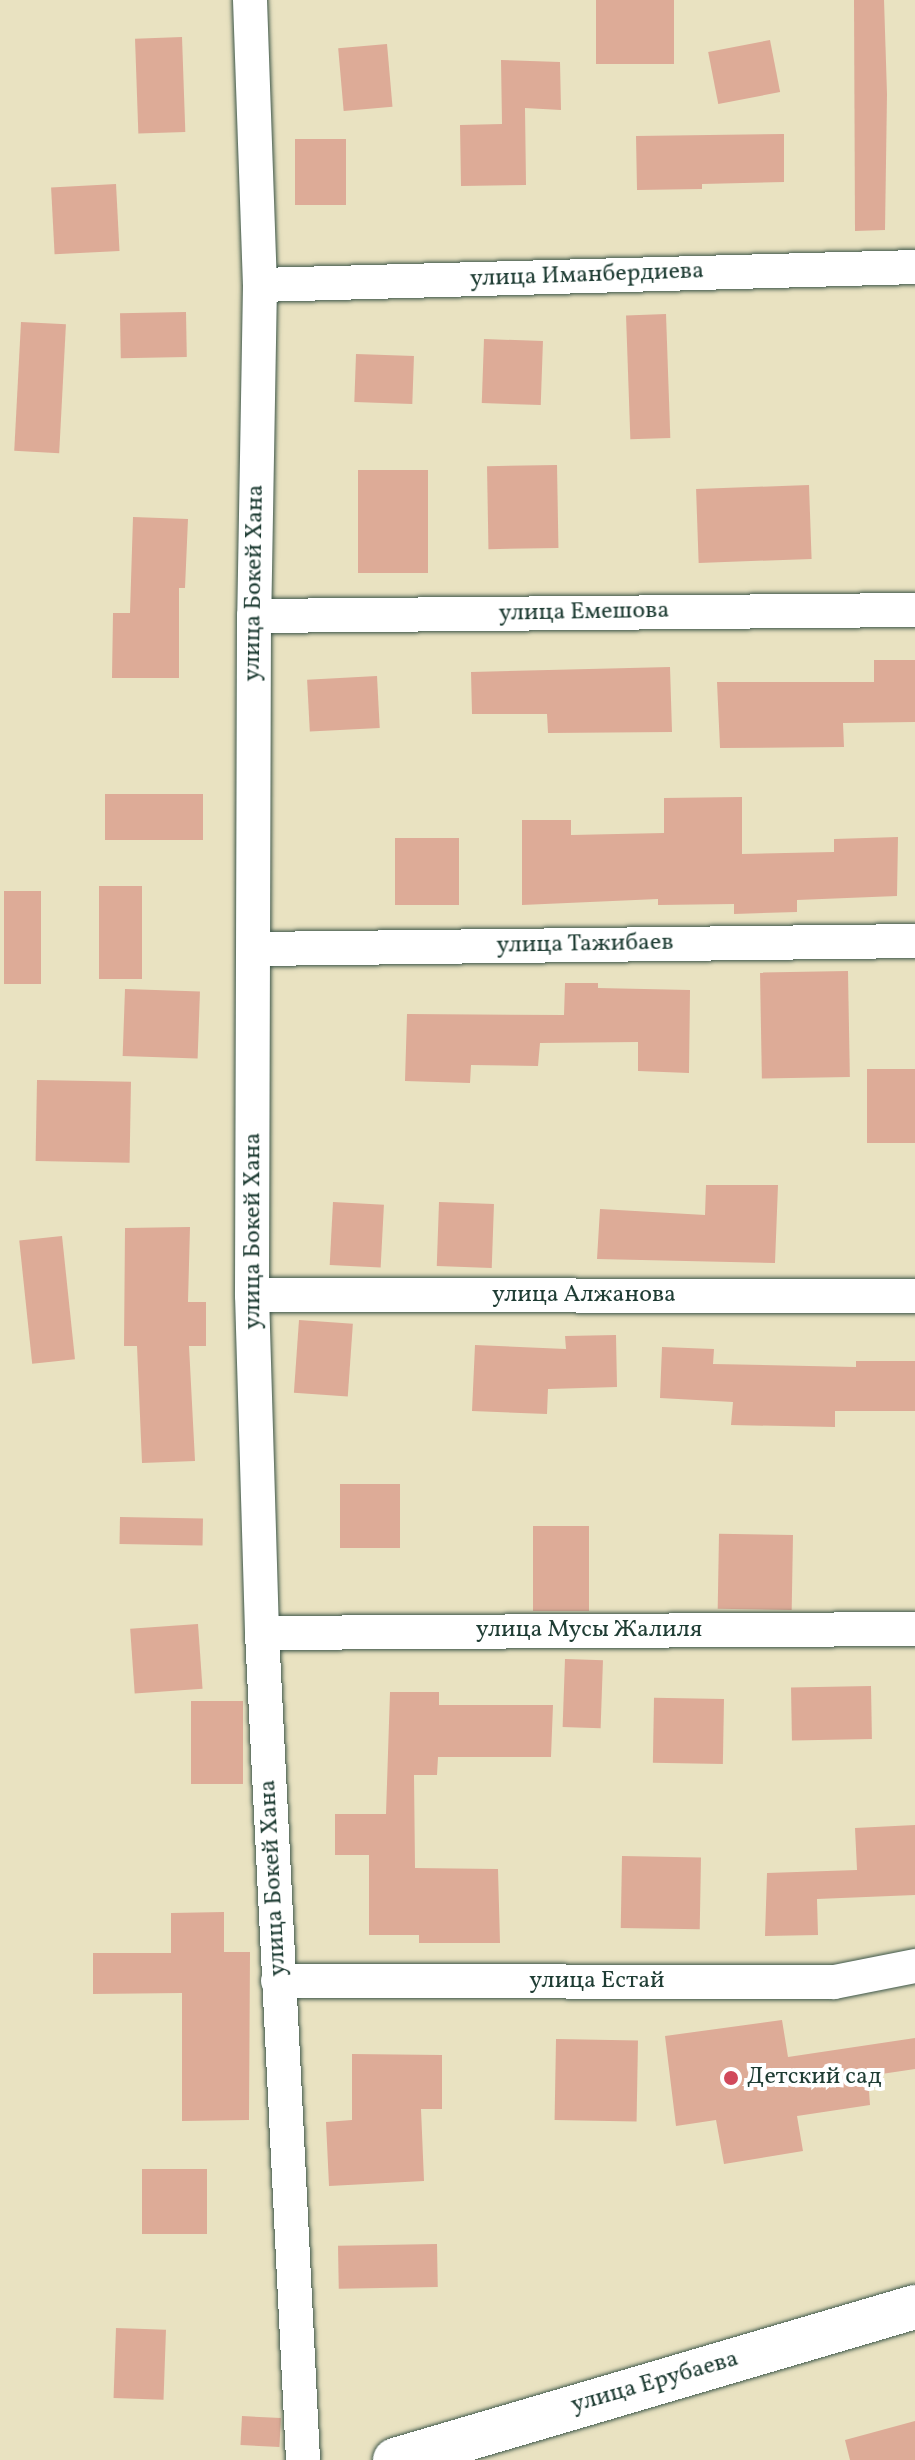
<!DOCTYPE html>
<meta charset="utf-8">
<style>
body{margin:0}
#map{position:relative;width:915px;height:2460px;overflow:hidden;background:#e9e2c1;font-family:Vollkorn,serif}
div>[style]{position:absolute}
.building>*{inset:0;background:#ddab97;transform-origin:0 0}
.roads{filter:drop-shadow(0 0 2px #3d5649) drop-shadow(0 0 2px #3d5649)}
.minor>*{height:34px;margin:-17px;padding:0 17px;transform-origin:17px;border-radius:17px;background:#fff}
.tertiary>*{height:44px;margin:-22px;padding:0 22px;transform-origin:22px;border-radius:22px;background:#fff}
.dots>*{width:22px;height:22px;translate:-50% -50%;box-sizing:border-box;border:4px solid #fff;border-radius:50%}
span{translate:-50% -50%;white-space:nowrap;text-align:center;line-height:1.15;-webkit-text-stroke:8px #fff;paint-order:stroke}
.street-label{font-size:24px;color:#1f3d34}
.poi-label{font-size:24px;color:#1f3d34}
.left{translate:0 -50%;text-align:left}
</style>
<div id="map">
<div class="building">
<div style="left:596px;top:0;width:78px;height:64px"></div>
<div style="clip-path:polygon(854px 0,884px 0,887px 94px,885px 230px,855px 231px)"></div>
<div style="left:182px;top:37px;width:95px;height:47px;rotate:88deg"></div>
<div style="left:770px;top:40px;width:53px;height:63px;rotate:79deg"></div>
<div style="left:387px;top:44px;width:63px;height:49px;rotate:85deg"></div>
<div style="clip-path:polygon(501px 60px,560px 62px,561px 110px,525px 108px,526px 185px,461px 186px,460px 125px,502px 124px)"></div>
<div style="clip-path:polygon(784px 134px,784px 182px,702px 184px,702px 189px,637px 190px,636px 136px)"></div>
<div style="left:295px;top:139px;width:51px;height:66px"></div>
<div style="left:116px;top:184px;width:67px;height:65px;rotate:87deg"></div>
<div style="left:186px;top:312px;width:45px;height:66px;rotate:89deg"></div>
<div style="left:666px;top:314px;width:124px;height:40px;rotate:88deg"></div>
<div style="left:21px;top:322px;width:45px;height:129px;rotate:3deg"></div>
<div style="left:484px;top:339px;width:59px;height:64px;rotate:2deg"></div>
<div style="left:356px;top:354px;width:58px;height:48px;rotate:2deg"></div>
<div style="left:557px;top:465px;width:83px;height:70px;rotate:89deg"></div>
<div style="left:358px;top:470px;width:70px;height:103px"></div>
<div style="left:809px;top:485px;width:74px;height:113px;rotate:88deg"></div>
<div style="clip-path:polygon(133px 517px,188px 519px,185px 588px,179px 588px,179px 678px,112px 678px,113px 613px,130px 613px)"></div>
<div style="clip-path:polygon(874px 660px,915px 660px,915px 722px,843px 723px,844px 747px,720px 748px,717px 682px,874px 682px)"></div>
<div style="clip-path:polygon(670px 667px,672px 732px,548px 733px,547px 714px,472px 714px,471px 672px)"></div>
<div style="left:377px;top:676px;width:52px;height:70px;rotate:87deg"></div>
<div style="left:105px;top:794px;width:98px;height:46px"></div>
<div style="clip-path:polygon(742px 797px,742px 854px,834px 852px,834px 839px,898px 837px,897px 896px,797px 900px,797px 912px,734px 914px,734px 904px,658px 905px,658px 899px,522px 905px,522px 820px,571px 820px,571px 835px,664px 833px,664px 798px)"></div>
<div style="left:395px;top:838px;width:64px;height:67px"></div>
<div style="left:142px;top:886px;width:93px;height:43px;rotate:90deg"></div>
<div style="left:4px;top:891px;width:37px;height:93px"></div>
<div style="left:848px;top:971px;width:106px;height:88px;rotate:89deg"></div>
<div style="clip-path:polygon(565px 983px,598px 983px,598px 988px,690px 990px,689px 1073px,638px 1071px,638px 1042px,540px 1043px,538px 1066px,471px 1065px,470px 1083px,405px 1081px,407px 1014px,564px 1015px)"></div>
<div style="left:125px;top:989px;width:75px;height:67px;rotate:2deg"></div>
<div style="left:867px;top:1069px;width:48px;height:74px"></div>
<div style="left:37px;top:1080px;width:94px;height:81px;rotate:1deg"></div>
<div style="clip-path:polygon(706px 1185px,778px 1185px,775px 1263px,597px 1259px,600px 1209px,705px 1215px)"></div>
<div style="left:333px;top:1202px;width:51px;height:63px;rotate:3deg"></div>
<div style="left:439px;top:1202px;width:55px;height:64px;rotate:2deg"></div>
<div style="clip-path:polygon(190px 1227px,188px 1302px,206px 1302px,206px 1346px,189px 1346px,195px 1461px,142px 1463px,137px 1346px,124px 1346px,125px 1228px)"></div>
<div style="left:62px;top:1236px;width:124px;height:43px;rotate:84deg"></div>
<div style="left:299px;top:1320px;width:54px;height:73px;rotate:4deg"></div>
<div style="clip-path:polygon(616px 1335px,617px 1387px,548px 1389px,547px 1414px,472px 1411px,475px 1345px,566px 1349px,565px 1336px)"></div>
<div style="clip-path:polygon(662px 1347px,714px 1349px,713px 1364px,856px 1367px,856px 1361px,915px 1361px,915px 1411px,835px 1411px,835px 1427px,731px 1425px,733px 1402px,660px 1398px)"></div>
<div style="left:340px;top:1484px;width:60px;height:64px"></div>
<div style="left:120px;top:1517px;width:83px;height:27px;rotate:1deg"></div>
<div style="left:533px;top:1526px;width:56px;height:85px"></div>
<div style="left:793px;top:1535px;width:75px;height:74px;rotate:91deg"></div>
<div style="left:198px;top:1624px;width:65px;height:68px;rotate:86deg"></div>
<div style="left:565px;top:1659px;width:38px;height:68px;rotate:2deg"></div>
<div style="left:871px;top:1686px;width:53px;height:80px;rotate:89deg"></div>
<div style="clip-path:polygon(390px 1692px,439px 1692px,439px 1705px,553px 1705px,551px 1757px,438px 1757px,437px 1775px,414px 1775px,415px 1868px,498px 1869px,500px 1943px,419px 1943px,419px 1935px,369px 1935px,369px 1855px,335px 1855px,335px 1814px,386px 1814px)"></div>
<div style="left:724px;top:1699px;width:65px;height:70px;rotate:91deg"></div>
<div style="left:191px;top:1701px;width:52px;height:83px"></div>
<div style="clip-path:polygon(915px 1825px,915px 1895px,817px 1899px,818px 1935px,765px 1936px,767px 1873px,857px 1870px,855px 1828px)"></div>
<div style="left:622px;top:1856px;width:79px;height:72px;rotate:1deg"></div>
<div style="clip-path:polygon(224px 1912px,224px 1952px,250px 1952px,249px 2120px,182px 2121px,182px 1993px,93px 1994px,93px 1953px,171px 1953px,171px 1913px)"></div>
<div style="clip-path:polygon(782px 2020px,788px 2057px,915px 2038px,915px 2069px,868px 2076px,870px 2105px,797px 2116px,803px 2151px,724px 2164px,716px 2120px,676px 2126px,665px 2036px)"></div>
<div style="left:556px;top:2039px;width:82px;height:81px;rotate:1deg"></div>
<div style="clip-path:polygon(352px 2054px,442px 2055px,442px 2109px,421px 2109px,424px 2181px,329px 2186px,326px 2122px,352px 2120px)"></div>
<div style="left:142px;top:2169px;width:65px;height:65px"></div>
<div style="left:437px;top:2244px;width:43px;height:99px;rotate:89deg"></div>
<div style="left:116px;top:2328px;width:50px;height:70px;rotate:2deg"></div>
<div style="left:242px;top:2416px;width:39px;height:29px;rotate:3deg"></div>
<div style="clip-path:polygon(915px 2421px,915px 2460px,850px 2460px,845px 2440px)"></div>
</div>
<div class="roads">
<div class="minor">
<div style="left:250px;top:0;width:285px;rotate:88deg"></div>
<div style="left:260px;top:285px;width:331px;rotate:91deg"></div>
<div style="left:254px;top:616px;width:679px;rotate:90.17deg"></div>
<div style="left:252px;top:1295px;width:338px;rotate:88.3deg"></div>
<div style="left:262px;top:1633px;width:828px;rotate:87.16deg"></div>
<div style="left:260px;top:285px;width:655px;rotate:-1.57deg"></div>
<div style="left:254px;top:616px;width:661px;rotate:-0.52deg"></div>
<div style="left:254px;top:949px;width:661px;rotate:-0.69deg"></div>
<div style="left:252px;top:1295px;width:663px;rotate:0.09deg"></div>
<div style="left:262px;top:1633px;width:653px;rotate:-0.35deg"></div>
<div style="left:278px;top:1981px;width:556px;rotate:0.1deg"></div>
<div style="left:834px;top:1982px;width:83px;rotate:-11.2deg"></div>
</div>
<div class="tertiary">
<div style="left:395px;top:2460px;width:542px;rotate:-16.4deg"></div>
</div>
</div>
<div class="dots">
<div style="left:731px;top:2078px;background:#d1495b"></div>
</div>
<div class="street-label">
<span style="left:587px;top:276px;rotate:-2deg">улица Иманбердиева</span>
<span style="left:255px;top:583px;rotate:-89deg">улица Бокей Хана</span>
<span style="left:584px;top:613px;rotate:-1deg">улица Емешова</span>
<span style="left:585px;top:945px;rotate:-1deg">улица Тажибаев</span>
<span style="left:254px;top:1231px;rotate:-90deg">улица Бокей Хана</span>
<span style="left:584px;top:1296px">улица Алжанова</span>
<span style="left:589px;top:1631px">улица Мусы Жалиля</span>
<span style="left:274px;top:1878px;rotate:-93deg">улица Бокей Хана</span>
<span style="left:597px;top:1982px">улица Естай</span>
<span style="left:655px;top:2383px;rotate:-16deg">улица Ерубаева</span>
</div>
<div class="poi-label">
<span class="left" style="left:747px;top:2078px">Детский сад</span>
</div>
</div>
